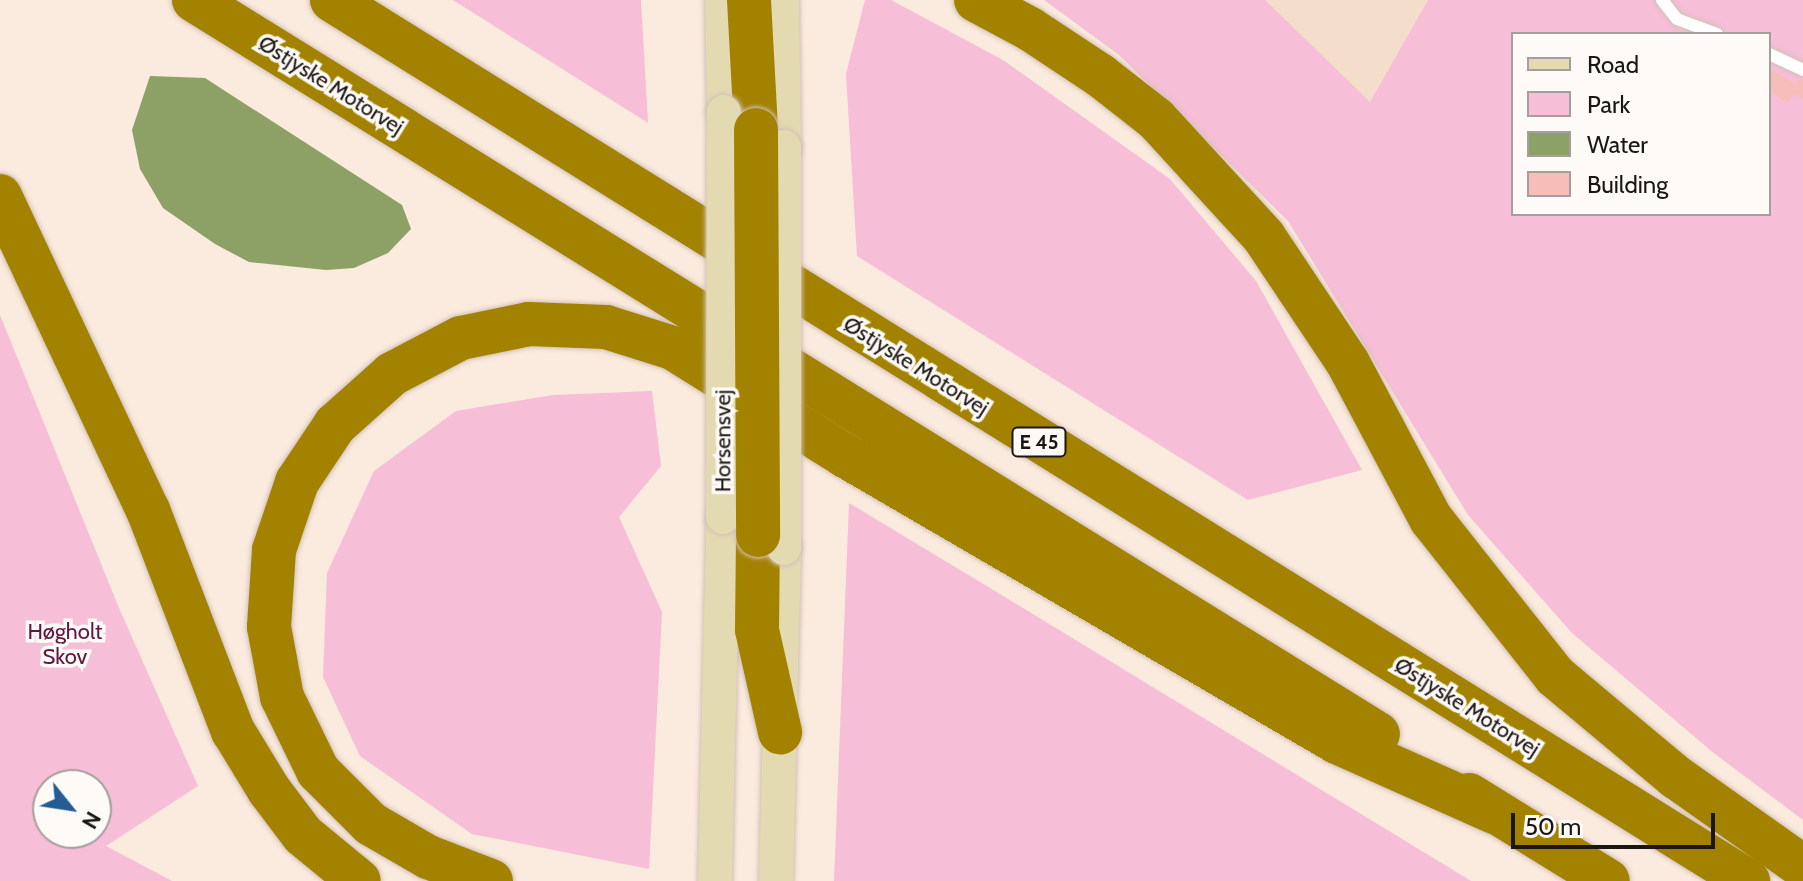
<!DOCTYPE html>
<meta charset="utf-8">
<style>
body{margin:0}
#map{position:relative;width:1803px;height:881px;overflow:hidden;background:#fbeade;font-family:Cabin,sans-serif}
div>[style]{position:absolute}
.built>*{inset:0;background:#f5ddcc}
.green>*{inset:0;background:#f6bed7}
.water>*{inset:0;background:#8da066}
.building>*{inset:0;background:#f7bdb9}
.roads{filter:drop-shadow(0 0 2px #d2c1b6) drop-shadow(0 0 2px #d2c1b6)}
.service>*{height:12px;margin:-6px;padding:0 6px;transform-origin:6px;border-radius:6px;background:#fff}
.secondary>*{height:34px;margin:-17px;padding:0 17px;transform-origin:17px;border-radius:17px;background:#e3dab2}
.motorway>*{height:44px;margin:-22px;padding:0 22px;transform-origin:22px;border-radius:22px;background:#a38200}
.bridges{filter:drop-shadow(0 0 2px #d2c1b6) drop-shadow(0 0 2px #d2c1b6)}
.secondary-bridge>*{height:34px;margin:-17px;padding:0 17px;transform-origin:17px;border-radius:17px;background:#e3dab2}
.motorway-bridge>*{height:44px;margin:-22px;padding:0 22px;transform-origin:22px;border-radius:22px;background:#a38200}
span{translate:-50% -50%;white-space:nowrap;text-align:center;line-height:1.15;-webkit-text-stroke:7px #fefaf8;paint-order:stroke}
.shield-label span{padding:2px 6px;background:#fefaf8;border:2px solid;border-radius:6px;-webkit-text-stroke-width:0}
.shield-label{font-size:20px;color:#1c1612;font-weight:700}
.street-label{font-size:22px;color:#1c1612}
.park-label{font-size:22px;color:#5f163f}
.legend{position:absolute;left:1511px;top:32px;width:260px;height:184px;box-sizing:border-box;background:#fefaf8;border:2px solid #a49f9c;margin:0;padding:10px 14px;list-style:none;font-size:24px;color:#1c1612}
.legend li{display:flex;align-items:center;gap:16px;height:40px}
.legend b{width:40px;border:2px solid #a49f9c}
.north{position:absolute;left:32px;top:769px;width:80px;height:80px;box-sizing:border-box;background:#fefaf8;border:2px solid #a49f9c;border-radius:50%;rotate:120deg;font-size:22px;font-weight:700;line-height:32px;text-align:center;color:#1c1612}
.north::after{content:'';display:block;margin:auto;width:28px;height:36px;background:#225d94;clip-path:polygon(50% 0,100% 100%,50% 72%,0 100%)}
.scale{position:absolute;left:1511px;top:813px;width:204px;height:36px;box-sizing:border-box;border:4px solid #1c1612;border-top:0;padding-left:10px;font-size:24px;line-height:28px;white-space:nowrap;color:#1c1612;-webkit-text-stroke:6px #fefaf8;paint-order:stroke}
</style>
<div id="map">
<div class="built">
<div style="clip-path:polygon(1265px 0,1428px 0,1370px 103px)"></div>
</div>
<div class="green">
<div style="clip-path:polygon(453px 0,641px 0,648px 123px)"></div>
<div style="clip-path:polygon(865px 0,891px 0,1003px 60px,1170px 179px,1256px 281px,1362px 470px,1248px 500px,857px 256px,846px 74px)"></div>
<div style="clip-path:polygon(evenodd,1044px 0,1265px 0,1370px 102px,1428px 0,1803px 0,1803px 820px,1715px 754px,1572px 633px,1468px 515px,1288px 221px,1119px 55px,1044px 0,1513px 34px,1769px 34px,1769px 214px,1513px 214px,1513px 34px)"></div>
<div style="clip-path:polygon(evenodd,0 315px,119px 608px,198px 786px,106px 846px,172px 881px,0 881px,0 315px,48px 785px,96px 785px,96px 833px,48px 833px,48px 785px)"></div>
<div style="clip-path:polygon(652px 391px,661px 466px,619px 517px,662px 612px,649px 869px,472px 834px,360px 756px,323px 677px,327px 573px,374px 471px,456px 411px,553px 395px)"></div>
<div style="clip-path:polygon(849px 503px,995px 591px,1471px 881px,834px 881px)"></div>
</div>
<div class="water">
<div style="clip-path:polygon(150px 76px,205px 78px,402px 205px,411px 229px,388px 253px,354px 268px,326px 270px,249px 262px,215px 244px,163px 208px,140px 169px,132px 130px)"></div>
</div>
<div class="building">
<div style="clip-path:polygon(1769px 68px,1796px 84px,1799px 79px,1803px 81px,1803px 99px,1794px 94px,1788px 103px,1769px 91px)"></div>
</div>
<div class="roads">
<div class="service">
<div style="left:1662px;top:0;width:24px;rotate:52deg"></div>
<div style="left:1677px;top:19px;width:43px;rotate:20.6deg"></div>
<div style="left:1769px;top:54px;width:38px;rotate:25deg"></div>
</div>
<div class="secondary">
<div style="left:722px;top:0;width:112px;rotate:89deg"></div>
<div style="left:782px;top:0;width:147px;rotate:89.2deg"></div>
<div style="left:715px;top:881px;width:364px;rotate:-88.7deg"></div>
<div style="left:776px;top:881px;width:333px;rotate:-88.6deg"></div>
</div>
<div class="motorway">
<div style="left:194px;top:0;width:1393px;rotate:31.8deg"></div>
<div style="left:332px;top:0;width:1668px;rotate:31.89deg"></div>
<div style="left:749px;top:0;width:130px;rotate:86.9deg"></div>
<div style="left:976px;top:0;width:61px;rotate:28.2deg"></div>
<div style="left:1030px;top:29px;width:85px;rotate:33.5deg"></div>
<div style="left:1101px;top:76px;width:70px;rotate:38deg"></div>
<div style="left:1156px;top:119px;width:160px;rotate:47.5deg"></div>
<div style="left:1264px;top:237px;width:151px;rotate:56.3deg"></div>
<div style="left:1348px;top:363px;width:177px;rotate:62deg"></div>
<div style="left:1431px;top:519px;width:200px;rotate:51.7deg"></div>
<div style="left:1555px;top:676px;width:158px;rotate:39.9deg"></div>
<div style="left:1676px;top:777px;width:156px;rotate:35.3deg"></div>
<div style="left:0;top:196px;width:347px;rotate:64.8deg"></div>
<div style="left:148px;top:510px;width:237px;rotate:69deg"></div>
<div style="left:233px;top:731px;width:69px;rotate:58.6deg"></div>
<div style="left:269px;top:790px;width:56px;rotate:52.9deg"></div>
<div style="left:303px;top:835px;width:72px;rotate:39.4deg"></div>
<div style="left:758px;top:535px;width:95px;rotate:90.6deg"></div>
<div style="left:757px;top:630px;width:105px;rotate:77.3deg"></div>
<div style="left:1469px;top:795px;width:163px;rotate:31.7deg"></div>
<div style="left:491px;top:881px;width:67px;rotate:-159.1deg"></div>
<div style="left:428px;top:857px;width:66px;rotate:-149.9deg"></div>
<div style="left:371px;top:824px;width:75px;rotate:-135deg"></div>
<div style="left:318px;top:771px;width:82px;rotate:-115.9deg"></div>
<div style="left:282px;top:697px;width:71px;rotate:-100.5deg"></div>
<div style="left:269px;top:627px;width:77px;rotate:-86.3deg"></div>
<div style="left:274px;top:550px;width:72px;rotate:-71.3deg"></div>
<div style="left:297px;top:482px;width:69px;rotate:-56.3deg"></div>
<div style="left:335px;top:425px;width:76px;rotate:-41.8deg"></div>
<div style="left:392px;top:374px;width:78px;rotate:-27.6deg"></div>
<div style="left:461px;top:338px;width:69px;rotate:-11.6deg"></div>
<div style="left:529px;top:324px;width:77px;rotate:2.2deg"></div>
<div style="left:606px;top:327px;width:70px;rotate:17.4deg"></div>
<div style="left:673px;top:348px;width:202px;rotate:32deg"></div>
<div style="left:844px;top:455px;width:570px;rotate:30.21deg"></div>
<div style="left:1337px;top:742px;width:172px;rotate:24deg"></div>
</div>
</div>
<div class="bridges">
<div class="secondary-bridge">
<div style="left:723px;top:517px;width:405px;rotate:-89.9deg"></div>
<div style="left:784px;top:548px;width:401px;rotate:-90deg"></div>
</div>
<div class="motorway-bridge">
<div style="left:756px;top:130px;width:405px;rotate:89.7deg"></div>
</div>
</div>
<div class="shield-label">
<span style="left:1039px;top:442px">E 45</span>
</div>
<div class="street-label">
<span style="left:331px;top:85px;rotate:32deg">Østjyske Motorvej</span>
<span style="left:916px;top:366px;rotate:32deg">Østjyske Motorvej</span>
<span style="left:723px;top:441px;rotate:-90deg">Horsensvej</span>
<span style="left:1467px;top:707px;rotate:32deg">Østjyske Motorvej</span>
</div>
<div class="park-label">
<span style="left:65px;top:644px">Høgholt<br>Skov</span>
</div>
<ul class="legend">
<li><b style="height:10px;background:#e3dab2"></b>Road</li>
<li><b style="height:22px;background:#f6bed7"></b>Park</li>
<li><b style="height:22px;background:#8da066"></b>Water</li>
<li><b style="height:22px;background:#f7bdb9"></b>Building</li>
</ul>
<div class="north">N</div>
<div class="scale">50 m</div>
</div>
